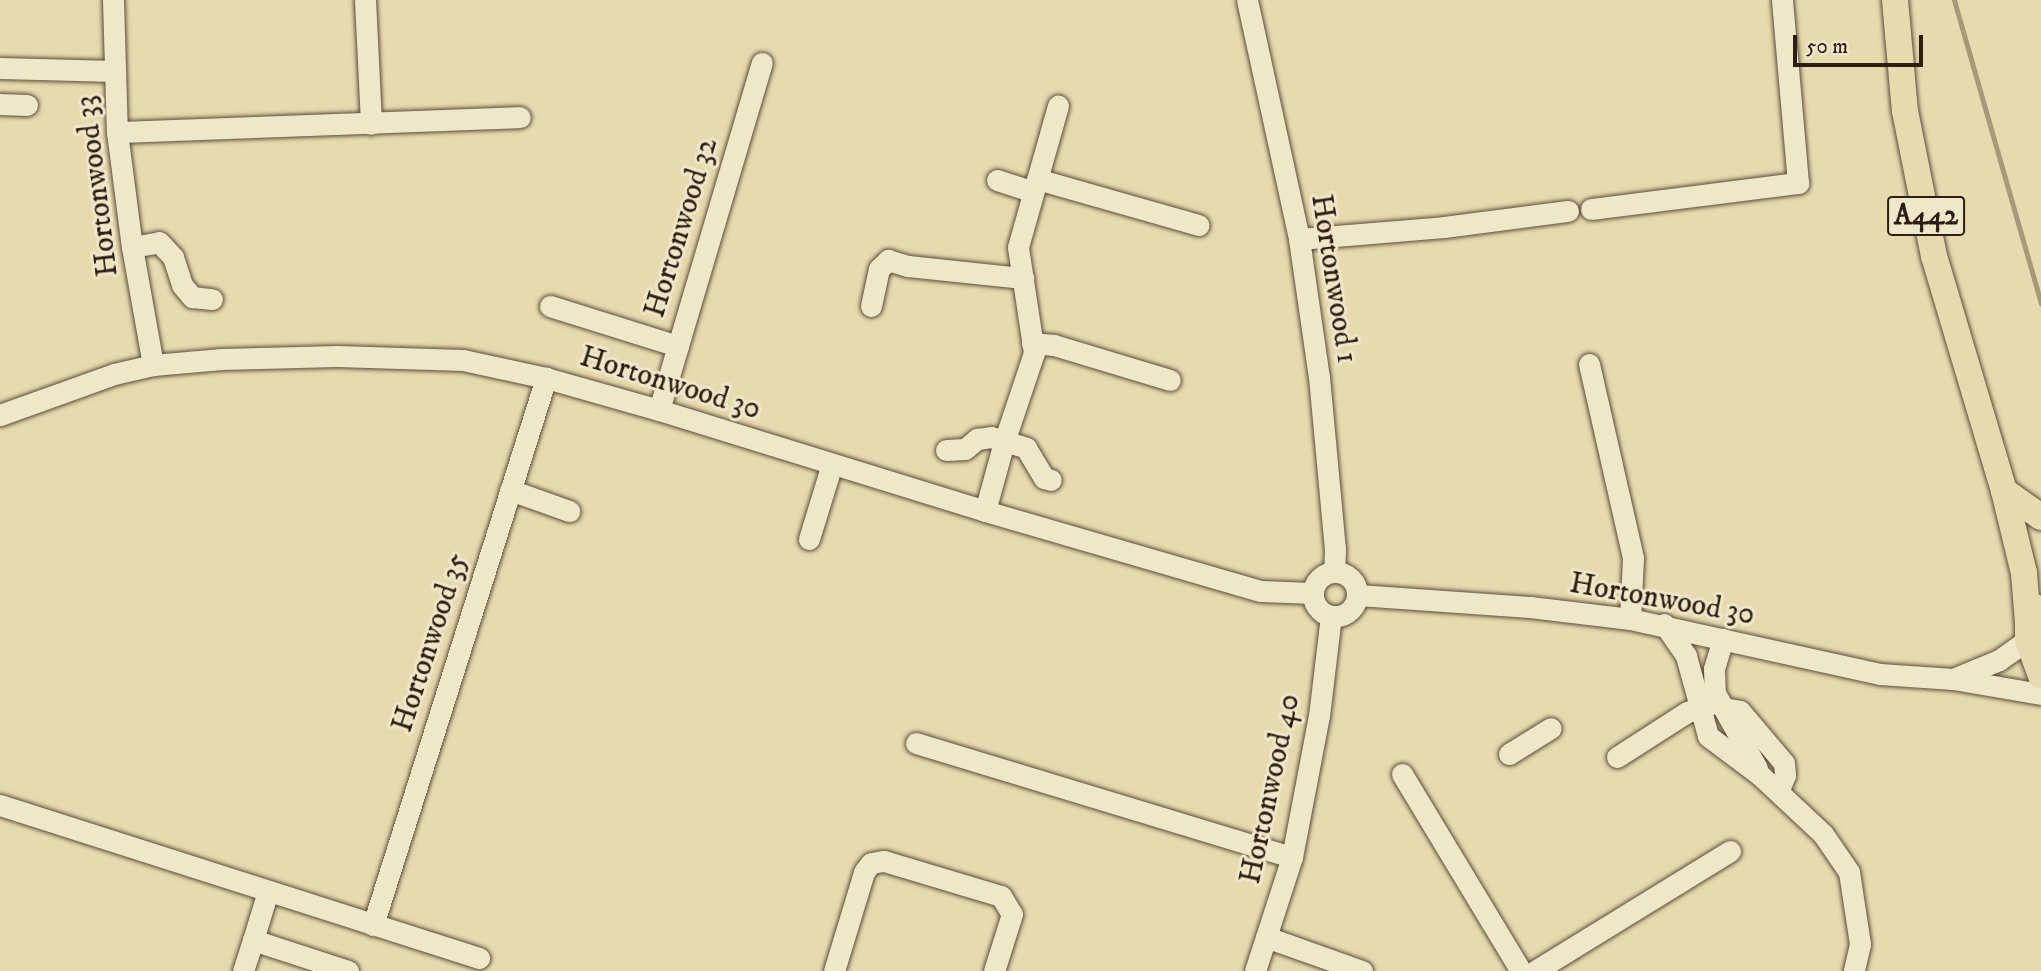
<!DOCTYPE html>
<style>
body{margin:0}
#map{position:relative;width:2041px;height:971px;overflow:hidden;background:#e7daae;font-family:"IM FELL DW Pica",serif}
div>[style]{position:absolute}
.stream>*{height:5px;margin:-2.5px;padding:0 2.5px;transform-origin:2.5px;border-radius:2.5px;background:#a79a79}
.roads{filter:drop-shadow(0 0 2px #5b4d39) drop-shadow(0 0 2px #5b4d39)}
.minor>*{height:21px;margin:-10.5px;padding:0 10.5px;transform-origin:10.5px;border-radius:10.5px;background:#efe7ca}
.minor>.ring{margin:-10.5px;padding:0;box-sizing:content-box;background:none;border:21px solid #efe7ca;border-radius:50%}
.major>*{height:26px;margin:-13px;padding:0 13px;transform-origin:13px;border-radius:13px;background:#e7daae}
span{translate:-50% -50%;white-space:nowrap;text-align:center;line-height:1.15;-webkit-text-stroke:6px #efe7ca;paint-order:stroke}
.shield-label span{padding:2px 5px;background:#efe7ca;border:2px solid;border-radius:5px;-webkit-text-stroke-width:0}
.shield-label{font-size:28px;color:#2c1e12;font-weight:700}
.street-label{font-size:30px;color:#2c1e12}
.scale{position:absolute;left:1793px;top:35px;width:130px;height:32px;box-sizing:border-box;border:4px solid #2c1e12;border-top:0;padding-left:9px;font-size:21px;line-height:24px;white-space:nowrap;color:#2c1e12;-webkit-text-stroke:5px #efe7ca;paint-order:stroke}
</style>
<div id="map">
<div class="stream">
<div style="left:1954px;top:0;width:316px;rotate:74deg"></div>
</div>
<div class="roads">
<div class="minor">
<div style="left:113px;top:0;width:132px;rotate:88.3deg"></div>
<div style="left:117px;top:132px;width:116px;rotate:82.6deg"></div>
<div style="left:132px;top:247px;width:120px;rotate:79.9deg"></div>
<div style="left:365px;top:0;width:124px;rotate:87.2deg"></div>
<div style="left:1247px;top:0;width:245px;rotate:77.7deg"></div>
<div style="left:1299px;top:239px;width:139px;rotate:81.8deg"></div>
<div style="left:1319px;top:377px;width:173px;rotate:84.7deg"></div>
<div style="left:1335px;top:549px;width:23px;rotate:92deg"></div>
<div style="left:0;top:68px;width:115px;rotate:1.5deg"></div>
<div style="left:0;top:104px;width:27px;rotate:2deg"></div>
<div style="left:117px;top:132px;width:403px;rotate:-2.1deg"></div>
<div style="left:1037px;top:179px;width:168px;rotate:15.9deg"></div>
<div style="left:997px;top:180px;width:38px;rotate:18deg"></div>
<div style="left:1591px;top:209px;width:209px;rotate:-7.2deg"></div>
<div style="left:1798px;top:183px;width:184px;rotate:-95deg"></div>
<div style="left:1299px;top:239px;width:145px;rotate:-4.7deg"></div>
<div style="left:1444px;top:227px;width:125px;rotate:-7.4deg"></div>
<div style="left:132px;top:247px;width:27px;rotate:-10deg"></div>
<div style="left:159px;top:242px;width:21px;rotate:47deg"></div>
<div style="left:173px;top:257px;width:29px;rotate:72deg"></div>
<div style="left:182px;top:285px;width:16px;rotate:50deg"></div>
<div style="left:192px;top:297px;width:20px;rotate:6deg"></div>
<div style="left:550px;top:306px;width:134px;rotate:17.4deg"></div>
<div style="left:871px;top:306px;width:38px;rotate:-78deg"></div>
<div style="left:879px;top:269px;width:13px;rotate:-45deg"></div>
<div style="left:888px;top:260px;width:21px;rotate:17deg"></div>
<div style="left:908px;top:266px;width:116px;rotate:6deg"></div>
<div style="left:1032px;top:343px;width:22px;rotate:5deg"></div>
<div style="left:1054px;top:345px;width:121px;rotate:16.8deg"></div>
<div style="left:1589px;top:364px;width:199px;rotate:77.2deg"></div>
<div style="left:1633px;top:558px;width:61px;rotate:92.8deg"></div>
<div style="left:659px;top:410px;width:362px;rotate:-73.5deg"></div>
<div style="left:0;top:415px;width:121px;rotate:-19.8deg"></div>
<div style="left:114px;top:374px;width:40px;rotate:-13deg"></div>
<div style="left:153px;top:365px;width:69px;rotate:-5deg"></div>
<div style="left:222px;top:359px;width:115px;rotate:-1.5deg"></div>
<div style="left:337px;top:356px;width:126px;rotate:1.8deg"></div>
<div style="left:463px;top:360px;width:85px;rotate:12.2deg"></div>
<div style="left:546px;top:378px;width:117px;rotate:15.8deg"></div>
<div style="left:659px;top:410px;width:341px;rotate:17.2deg"></div>
<div style="left:985px;top:511px;width:287px;rotate:16.2deg"></div>
<div style="left:1261px;top:591px;width:52px;rotate:2.2deg"></div>
<div style="left:946px;top:450px;width:19px;rotate:-3deg"></div>
<div style="left:965px;top:449px;width:16px;rotate:-40deg"></div>
<div style="left:977px;top:439px;width:14px;rotate:-8deg"></div>
<div style="left:991px;top:437px;width:37px;rotate:17deg"></div>
<div style="left:1026px;top:448px;width:35px;rotate:59deg"></div>
<div style="left:1044px;top:478px;width:7px;rotate:16deg"></div>
<div style="left:510px;top:490px;width:63px;rotate:19.6deg"></div>
<div style="left:985px;top:511px;width:72px;rotate:-74.6deg"></div>
<div style="left:1004px;top:442px;width:94px;rotate:-71.4deg"></div>
<div style="left:1034px;top:353px;width:107px;rotate:-98.6deg"></div>
<div style="left:1018px;top:247px;width:147px;rotate:-74.2deg"></div>
<div style="left:809px;top:539px;width:78px;rotate:-73deg"></div>
<div class="ring" style="left:1313px;top:572px;width:23px;height:23px"></div>
<div style="left:1358px;top:595px;width:172px;rotate:4deg"></div>
<div style="left:1530px;top:607px;width:101px;rotate:6.8deg"></div>
<div style="left:1630px;top:619px;width:256px;rotate:12.4deg"></div>
<div style="left:1880px;top:674px;width:73px;rotate:3.9deg"></div>
<div style="left:1953px;top:679px;width:89px;rotate:9.7deg"></div>
<div style="left:1664px;top:624px;width:39px;rotate:55deg"></div>
<div style="left:1686px;top:656px;width:83px;rotate:74.6deg"></div>
<div style="left:1708px;top:736px;width:66px;rotate:37deg"></div>
<div style="left:1761px;top:776px;width:85px;rotate:43.1deg"></div>
<div style="left:1823px;top:834px;width:46px;rotate:55.6deg"></div>
<div style="left:1849px;top:872px;width:73px;rotate:81.3deg"></div>
<div style="left:1860px;top:944px;width:28px;rotate:103deg"></div>
<div style="left:1723px;top:639px;width:31px;rotate:107deg"></div>
<div style="left:1714px;top:669px;width:24px;rotate:88deg"></div>
<div style="left:1715px;top:693px;width:86px;rotate:60.8deg"></div>
<div style="left:1953px;top:679px;width:50px;rotate:-22.4deg"></div>
<div style="left:1999px;top:660px;width:35px;rotate:-35deg"></div>
<div style="left:1723px;top:708px;width:17px;rotate:10deg"></div>
<div style="left:1740px;top:711px;width:68px;rotate:49.8deg"></div>
<div style="left:1784px;top:763px;width:12px;rotate:85deg"></div>
<div style="left:1785px;top:775px;width:18px;rotate:112deg"></div>
<div style="left:916px;top:743px;width:393px;rotate:16.9deg"></div>
<div style="left:1509px;top:754px;width:49px;rotate:-31.8deg"></div>
<div style="left:1617px;top:757px;width:83px;rotate:-32.7deg"></div>
<div style="left:1687px;top:712px;width:22px;rotate:-18deg"></div>
<div style="left:1708px;top:705px;width:4px;rotate:-63deg"></div>
<div style="left:1402px;top:774px;width:230px;rotate:58.9deg"></div>
<div style="left:0;top:805px;width:503px;rotate:17.71deg"></div>
<div style="left:268px;top:891px;width:51px;rotate:107deg"></div>
<div style="left:253px;top:940px;width:100px;rotate:18.1deg"></div>
<div style="left:373px;top:925px;width:574px;rotate:-72.45deg"></div>
<div style="left:1266px;top:937px;width:102px;rotate:19.5deg"></div>
<div style="left:243px;top:971px;width:33px;rotate:-72deg"></div>
<div style="left:834px;top:971px;width:103px;rotate:-73.1deg"></div>
<div style="left:864px;top:872px;width:11px;rotate:-52deg"></div>
<div style="left:871px;top:863px;width:13px;rotate:-9deg"></div>
<div style="left:884px;top:861px;width:122px;rotate:16.7deg"></div>
<div style="left:1001px;top:896px;width:21px;rotate:59deg"></div>
<div style="left:1012px;top:914px;width:60px;rotate:107.5deg"></div>
<div style="left:1255px;top:971px;width:120px;rotate:-72deg"></div>
<div style="left:1292px;top:857px;width:144px;rotate:-79.2deg"></div>
<div style="left:1319px;top:716px;width:101px;rotate:-83.2deg"></div>
<div style="left:1535px;top:971px;width:229px;rotate:-31.6deg"></div>
</div>
<div class="major">
<div style="left:1895px;top:0;width:111px;rotate:84.9deg"></div>
<div style="left:1905px;top:111px;width:148px;rotate:78.7deg"></div>
<div style="left:1934px;top:256px;width:245px;rotate:73.4deg"></div>
<div style="left:2004px;top:491px;width:84px;rotate:76.3deg"></div>
<div style="left:2024px;top:573px;width:50px;rotate:85.4deg"></div>
<div style="left:2004px;top:491px;width:45px;rotate:35.1deg"></div>
<div style="left:2033px;top:606px;width:18px;rotate:106deg"></div>
<div style="left:2028px;top:623px;width:17px;rotate:90deg"></div>
<div style="left:2028px;top:640px;width:38px;rotate:70deg"></div>
</div>
</div>
<div class="shield-label">
<span style="left:1926px;top:216px">A442</span>
</div>
<div class="street-label">
<span style="left:98px;top:186px;rotate:-97deg">Hortonwood 33</span>
<span style="left:682px;top:228px;rotate:-73deg">Hortonwood 32</span>
<span style="left:1333px;top:279px;rotate:81deg">Hortonwood 1</span>
<span style="left:670px;top:384px;rotate:17deg">Hortonwood 30</span>
<span style="left:1662px;top:600px;rotate:10deg">Hortonwood 30</span>
<span style="left:431px;top:643px;rotate:-72deg">Hortonwood 35</span>
<span style="left:1271px;top:789px;rotate:-78deg">Hortonwood 40</span>
</div>
<div class="scale">50 m</div>
</div>
